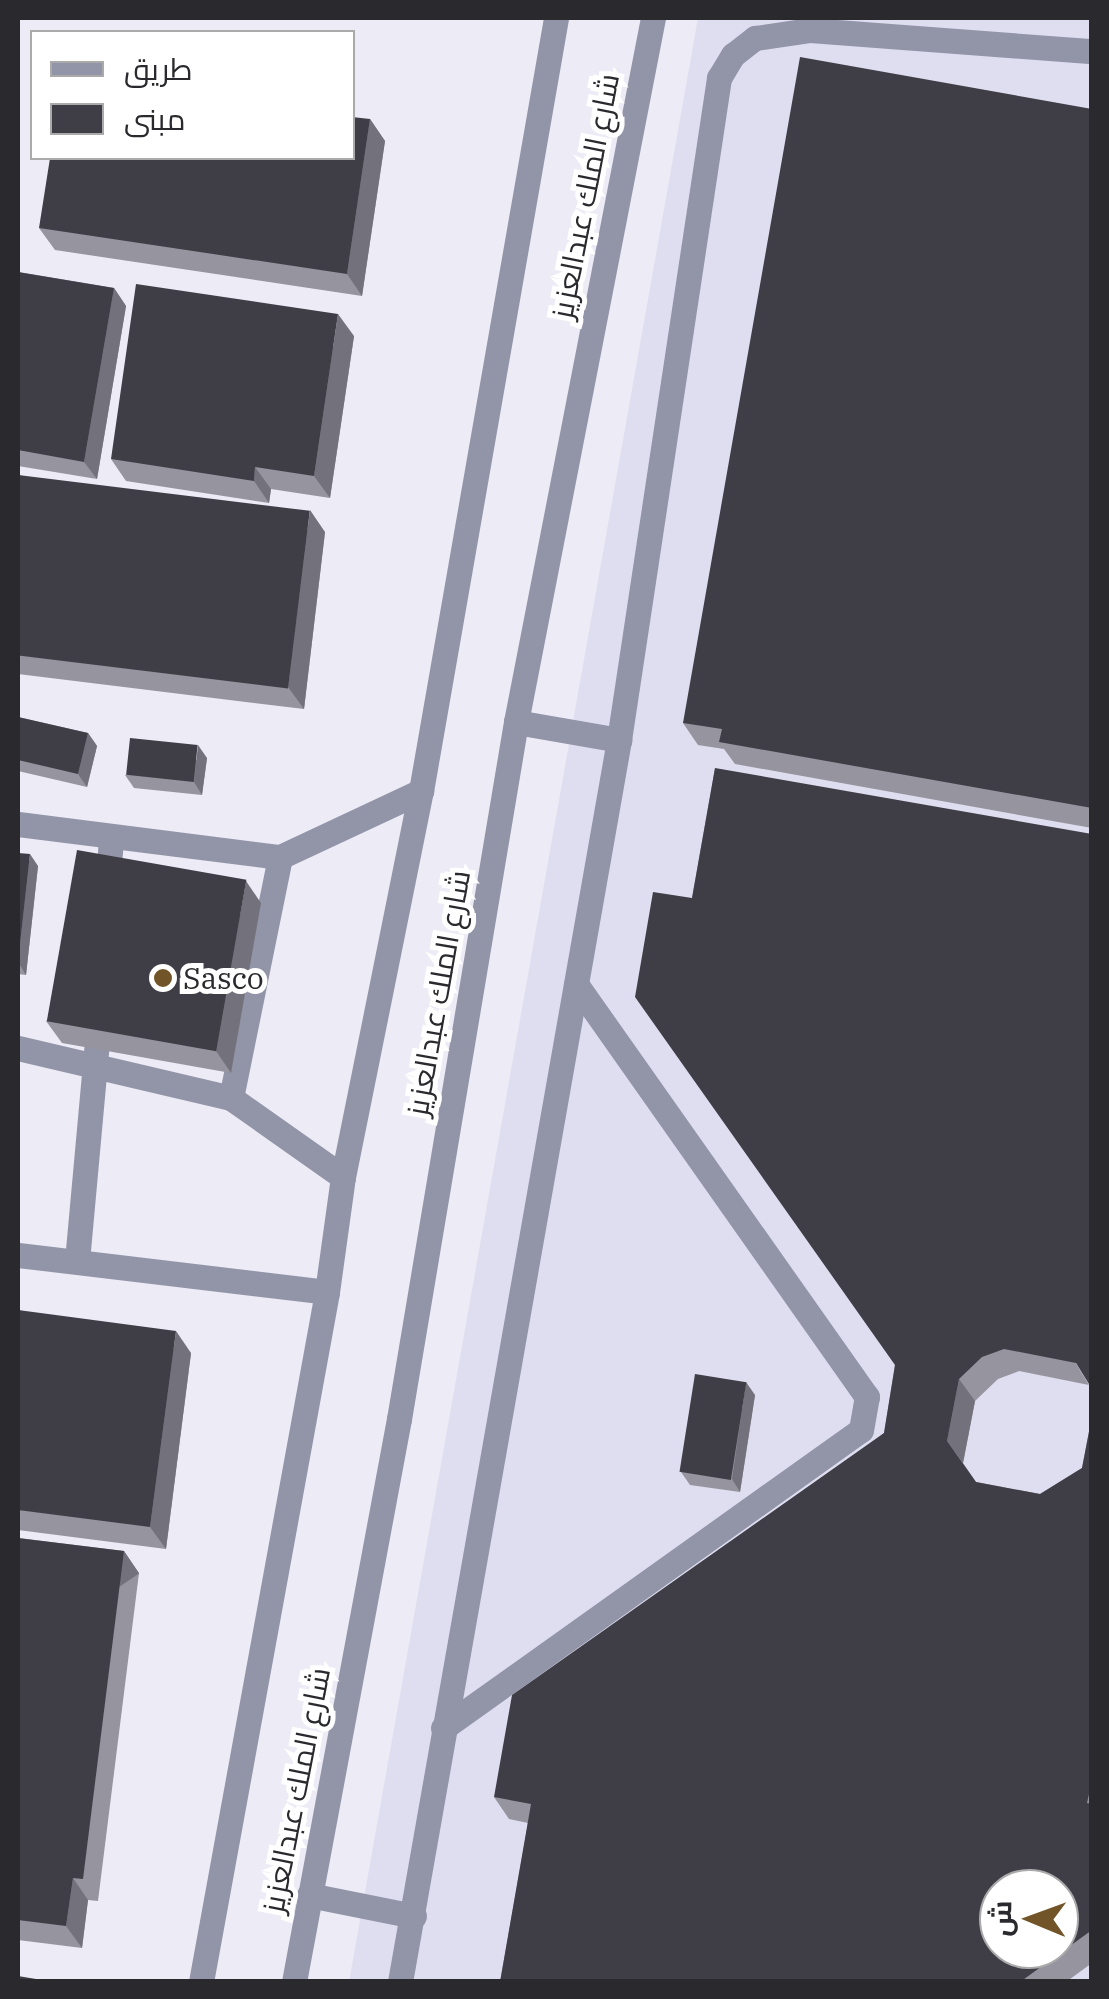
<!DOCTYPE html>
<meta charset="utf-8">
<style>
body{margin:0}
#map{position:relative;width:1109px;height:1999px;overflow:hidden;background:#ecebf6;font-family:"IBM Plex Serif",Cairo,serif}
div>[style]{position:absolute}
.built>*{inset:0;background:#dfdef0}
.minor>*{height:25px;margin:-12.5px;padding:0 12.5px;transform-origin:12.5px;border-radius:12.5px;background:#9294a8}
.wall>*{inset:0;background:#96949e}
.shaded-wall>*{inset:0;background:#73727c;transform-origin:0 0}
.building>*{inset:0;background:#3f3e47;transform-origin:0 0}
.dots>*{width:28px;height:28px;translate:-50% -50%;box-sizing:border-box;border:5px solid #fff;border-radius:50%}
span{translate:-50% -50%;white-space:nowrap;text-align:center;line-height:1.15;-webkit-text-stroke:10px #fff;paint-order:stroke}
.street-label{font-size:30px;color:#2a2a2e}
.poi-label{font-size:30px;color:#2a2a2e}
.left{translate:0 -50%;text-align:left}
.frame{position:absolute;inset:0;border:20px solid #2a2a2e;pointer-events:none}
.legend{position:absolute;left:30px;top:30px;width:325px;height:130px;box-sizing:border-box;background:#fff;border:2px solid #aaaaab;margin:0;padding:12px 18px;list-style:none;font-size:30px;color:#2a2a2e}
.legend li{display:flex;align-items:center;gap:20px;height:50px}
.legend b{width:50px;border:2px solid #aaaaab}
.north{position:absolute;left:979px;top:1869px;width:100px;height:100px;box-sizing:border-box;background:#fff;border:2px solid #aaaaab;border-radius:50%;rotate:271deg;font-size:28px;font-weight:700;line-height:40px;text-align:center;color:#2a2a2e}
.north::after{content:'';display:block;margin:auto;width:35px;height:45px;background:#715528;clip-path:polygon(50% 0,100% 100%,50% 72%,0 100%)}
</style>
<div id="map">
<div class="built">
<div style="clip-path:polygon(evenodd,698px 18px,1091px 18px,1091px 1981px,349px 1982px,698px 18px,999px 1889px,1059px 1889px,1059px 1949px,999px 1949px,999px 1889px)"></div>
</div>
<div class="minor">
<div style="left:516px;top:722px;width:105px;rotate:9.9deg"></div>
<div style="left:18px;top:824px;width:264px;rotate:7.2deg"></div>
<div style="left:107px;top:889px;width:50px;rotate:-85.4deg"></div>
<div style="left:18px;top:1048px;width:219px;rotate:13.2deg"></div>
<div style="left:343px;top:1177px;width:137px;rotate:-144.8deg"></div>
<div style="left:231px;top:1098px;width:246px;rotate:-78.5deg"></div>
<div style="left:280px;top:857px;width:156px;rotate:-25.1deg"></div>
<div style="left:18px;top:1255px;width:311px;rotate:6.8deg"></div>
<div style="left:77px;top:1261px;width:243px;rotate:-84.8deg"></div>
<div style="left:443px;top:1728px;width:513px;rotate:-35.49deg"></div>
<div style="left:861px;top:1430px;width:34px;rotate:-80deg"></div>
<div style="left:867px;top:1397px;width:505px;rotate:-125.17deg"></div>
<div style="left:309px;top:1895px;width:107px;rotate:11.3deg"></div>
<div style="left:201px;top:1982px;width:701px;rotate:-79.65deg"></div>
<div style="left:327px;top:1292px;width:116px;rotate:-82.1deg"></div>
<div style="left:343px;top:1177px;width:394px;rotate:-78.6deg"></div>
<div style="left:421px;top:791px;width:785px;rotate:-80.09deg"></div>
<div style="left:294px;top:1982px;width:573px;rotate:-79.44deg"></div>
<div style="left:399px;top:1419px;width:707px;rotate:-80.47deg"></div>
<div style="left:516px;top:722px;width:717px;rotate:-78.99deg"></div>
<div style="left:400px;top:1982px;width:1261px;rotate:-80deg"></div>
<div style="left:619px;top:740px;width:670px;rotate:-81.41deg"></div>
<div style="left:719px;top:78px;width:27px;rotate:-59deg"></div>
<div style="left:733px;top:55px;width:28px;rotate:-38deg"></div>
<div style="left:755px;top:38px;width:56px;rotate:-8.3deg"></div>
<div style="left:810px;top:30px;width:283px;rotate:4.3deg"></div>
</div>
<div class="wall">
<div style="clip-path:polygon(1092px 109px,1092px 828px,735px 764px,724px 749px,698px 745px,683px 723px)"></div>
<div style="clip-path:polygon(370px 119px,385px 141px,362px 296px,55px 250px,39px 228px)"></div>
<div style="clip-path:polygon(18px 272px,114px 288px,126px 306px,97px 479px,18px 466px)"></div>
<div style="clip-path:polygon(354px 336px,330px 498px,271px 489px,269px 503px,126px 481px,111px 459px)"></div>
<div style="clip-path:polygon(18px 475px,325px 532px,304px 709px,18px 674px)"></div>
<div style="clip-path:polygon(18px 717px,88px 733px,97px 746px,87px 787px,18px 771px)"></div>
<div style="clip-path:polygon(207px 758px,202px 795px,134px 788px,125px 775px)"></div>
<div style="clip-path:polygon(715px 768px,1089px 1385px,1019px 1371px,998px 1379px,975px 1401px,963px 1463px,976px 1482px,1040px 1494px,1082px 1468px,1092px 1416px,1092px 1963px,1066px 1982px,500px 1982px,528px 1823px,509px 1819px,494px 1797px,884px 1433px,895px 1365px,692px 898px)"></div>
<div style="clip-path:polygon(18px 853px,38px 866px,26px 975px,18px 974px)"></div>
<div style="clip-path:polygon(261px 903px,231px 1073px,62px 1043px,46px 1021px)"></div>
<div style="clip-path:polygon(18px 1310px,191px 1353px,166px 1549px,18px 1530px)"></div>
<div style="clip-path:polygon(755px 1395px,740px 1492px,690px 1485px,681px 1472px)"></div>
<div style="clip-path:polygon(18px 1538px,124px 1551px,139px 1573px,98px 1901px,88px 1900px,82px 1948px,18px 1940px)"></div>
</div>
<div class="shaded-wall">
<div style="clip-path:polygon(370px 119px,385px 141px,362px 296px,347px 274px)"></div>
<div style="clip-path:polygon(114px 288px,126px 306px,97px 479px,84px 462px)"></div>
<div style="clip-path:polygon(338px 314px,354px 336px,330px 498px,314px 476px)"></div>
<div style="clip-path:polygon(255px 467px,271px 489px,269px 503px,254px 481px)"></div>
<div style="clip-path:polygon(310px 510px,325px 532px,304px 709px,288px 687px)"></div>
<div style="clip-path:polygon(88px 733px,97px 746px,87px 787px,78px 774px)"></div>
<div style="clip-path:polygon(198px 745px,207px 758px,202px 795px,194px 782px)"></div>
<div style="clip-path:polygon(30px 854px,38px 866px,26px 975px,18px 962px)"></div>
<div style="clip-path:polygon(246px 881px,261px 903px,231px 1073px,216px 1051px)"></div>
<div style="clip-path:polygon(176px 1331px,191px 1353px,166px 1549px,150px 1527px)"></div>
<div style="clip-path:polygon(959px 1379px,975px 1401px,963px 1463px,947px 1441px)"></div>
<div style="clip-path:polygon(746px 1382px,755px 1395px,740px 1492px,732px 1479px)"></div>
<div style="left:124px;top:1551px;width:27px;height:331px;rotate:56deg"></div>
<div style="clip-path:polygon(73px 1878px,88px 1900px,82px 1948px,66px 1926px)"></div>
</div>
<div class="building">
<div style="clip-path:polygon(800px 57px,1092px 109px,1092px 808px,719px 742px,722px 729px,683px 723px)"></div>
<div style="clip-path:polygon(352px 117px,370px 119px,347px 274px,39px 228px,50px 158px,352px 158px)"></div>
<div style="clip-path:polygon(18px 272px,114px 288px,84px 462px,18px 450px)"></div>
<div style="clip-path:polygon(136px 284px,338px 314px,314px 476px,255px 467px,254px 481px,111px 459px)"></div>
<div style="left:18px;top:475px;width:294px;height:179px;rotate:7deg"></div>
<div style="clip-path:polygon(18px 717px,88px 733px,78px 774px,18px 760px)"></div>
<div style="left:130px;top:738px;width:68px;height:37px;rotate:6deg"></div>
<div style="clip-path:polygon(evenodd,715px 768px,1092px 834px,1092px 1389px,1076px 1363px,1004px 1349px,982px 1357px,959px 1379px,947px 1441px,976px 1482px,1040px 1494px,1082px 1468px,1092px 1416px,1092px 1781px,1087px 1803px,1092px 1804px,1092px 1930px,1020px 1982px,500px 1982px,531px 1804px,494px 1797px,512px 1695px,884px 1433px,895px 1365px,635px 997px,653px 892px,692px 898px,715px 768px,999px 1889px,1059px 1889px,1059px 1949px,999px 1949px,999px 1889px)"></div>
<div style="left:77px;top:850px;width:172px;height:174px;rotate:10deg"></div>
<div style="clip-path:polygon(18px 853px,30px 854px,18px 962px)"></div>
<div style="clip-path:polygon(18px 1310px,176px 1331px,150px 1527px,18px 1510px)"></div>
<div style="left:695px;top:1374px;width:52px;height:99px;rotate:9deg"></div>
<div style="clip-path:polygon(18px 1538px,124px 1551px,83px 1879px,73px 1878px,66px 1926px,18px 1920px)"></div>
<div style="clip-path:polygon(18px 1976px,54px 1982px,18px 1982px)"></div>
</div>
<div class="dots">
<div style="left:163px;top:978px;background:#715528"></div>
</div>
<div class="street-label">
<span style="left:585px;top:196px;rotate:-79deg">شارع الملك عبدالعزيز</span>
<span style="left:438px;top:993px;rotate:-80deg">شارع الملك عبدالعزيز</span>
<span style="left:296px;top:1790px;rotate:-79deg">شارع الملك عبدالعزيز</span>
</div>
<div class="poi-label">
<span class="left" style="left:183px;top:978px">Sasco</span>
</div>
<div class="frame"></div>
<ul class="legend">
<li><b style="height:12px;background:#9294a8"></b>طريق</li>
<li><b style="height:28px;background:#3f3e47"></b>مبنى</li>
</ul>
<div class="north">ش</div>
</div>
